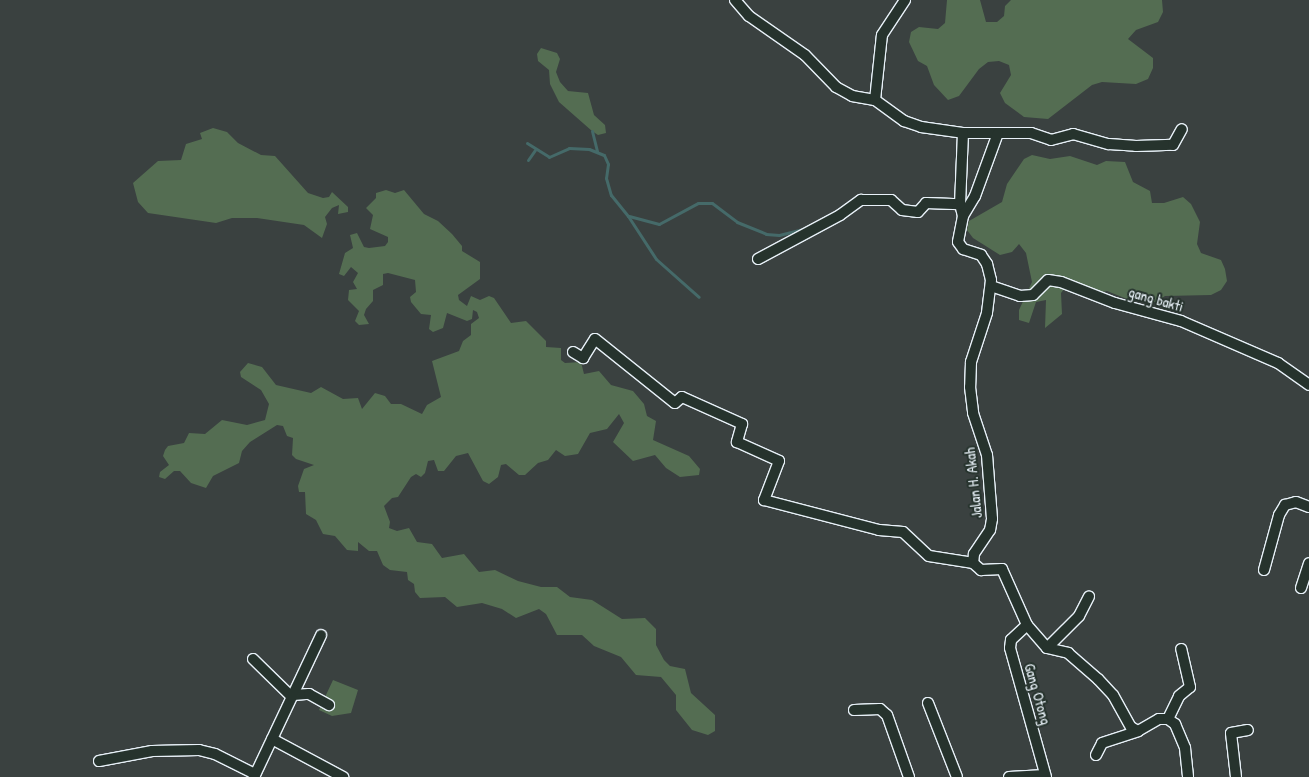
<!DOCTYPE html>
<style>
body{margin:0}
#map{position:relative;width:1309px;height:777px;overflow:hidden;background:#3a4140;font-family:"Patrick Hand",sans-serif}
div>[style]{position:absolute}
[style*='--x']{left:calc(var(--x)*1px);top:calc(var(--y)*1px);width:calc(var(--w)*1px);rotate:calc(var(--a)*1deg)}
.green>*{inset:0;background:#546d52}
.stream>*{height:3px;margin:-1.5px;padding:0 1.5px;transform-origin:1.5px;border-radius:1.5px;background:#456a69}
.roads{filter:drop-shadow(1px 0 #e8f1f8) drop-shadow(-1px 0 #e8f1f8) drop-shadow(0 1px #e8f1f8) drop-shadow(0 -1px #e8f1f8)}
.street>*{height:10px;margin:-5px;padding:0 5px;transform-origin:5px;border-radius:5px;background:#26332d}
span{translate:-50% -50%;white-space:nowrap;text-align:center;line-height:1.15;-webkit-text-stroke:4px #26332d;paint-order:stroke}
.street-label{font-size:15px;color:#e8f1f8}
</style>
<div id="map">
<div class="green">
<div style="clip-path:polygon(947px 0,980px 0,986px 22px,997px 22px,1004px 16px,1005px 6px,1011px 0,1162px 0,1163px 12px,1158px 22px,1136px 30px,1128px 39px,1153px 58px,1153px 68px,1148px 79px,1136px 84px,1102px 82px,1092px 85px,1048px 119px,1024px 117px,1005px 103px,1000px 93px,1011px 75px,1009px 65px,999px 61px,988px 62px,979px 69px,959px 96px,948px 100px,934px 85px,927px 66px,918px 61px,909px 42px,911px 32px,919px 27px,938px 29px,945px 23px)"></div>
<div style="clip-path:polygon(541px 48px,557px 53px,560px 59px,556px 72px,560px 82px,568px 91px,588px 93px,594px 115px,605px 125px,606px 133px,598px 135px,592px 131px,559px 102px,550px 84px,549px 70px,538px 61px,537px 54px)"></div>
<div style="clip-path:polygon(213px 128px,227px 132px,238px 143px,261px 155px,275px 156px,308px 193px,323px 198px,329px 197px,332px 192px,348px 207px,348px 212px,338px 214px,339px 205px,332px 208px,325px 217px,327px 224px,322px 238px,304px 225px,257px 218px,232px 218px,216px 223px,148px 213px,138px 202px,133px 183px,158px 161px,181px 160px,186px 144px,202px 139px,200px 133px)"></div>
<div style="clip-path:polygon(1032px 155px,1050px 159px,1070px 156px,1097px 165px,1106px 161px,1125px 162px,1133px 182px,1150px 191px,1152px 203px,1164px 203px,1183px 197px,1191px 204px,1200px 222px,1197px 244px,1201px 253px,1221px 260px,1225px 269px,1227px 281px,1221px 290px,1211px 295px,1165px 296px,1156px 302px,1146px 302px,1138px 296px,1127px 299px,1107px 291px,1085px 296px,1068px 284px,1061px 293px,1062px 314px,1045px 328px,1046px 300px,1036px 302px,1029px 323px,1019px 320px,1019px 310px,1032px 282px,1026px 253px,1019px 244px,1012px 252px,1000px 255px,973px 238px,967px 230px,969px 221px,1002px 202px,1007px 184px,1024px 159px)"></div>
<div style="clip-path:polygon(386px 190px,395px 193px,404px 190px,424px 214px,438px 221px,452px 234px,462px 246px,462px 251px,480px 262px,480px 279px,458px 295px,459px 300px,467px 306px,471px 296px,480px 300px,489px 296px,494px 298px,511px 323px,526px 321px,546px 341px,546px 347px,561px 348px,561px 360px,565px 363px,581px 362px,584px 374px,599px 371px,611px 385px,633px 391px,644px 404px,647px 416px,656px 421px,653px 440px,689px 456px,700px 469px,699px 475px,680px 477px,666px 468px,655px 455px,633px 461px,613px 442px,624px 423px,619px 414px,607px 429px,590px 433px,578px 454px,565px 456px,556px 450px,548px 460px,538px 463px,525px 475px,519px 475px,506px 464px,501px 465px,498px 477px,489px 484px,483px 481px,468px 453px,456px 456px,444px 471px,438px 471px,434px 460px,428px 461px,425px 473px,421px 477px,416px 474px,411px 477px,398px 497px,392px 498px,384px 506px,390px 522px,389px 528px,397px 531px,409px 528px,417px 542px,432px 544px,442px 558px,464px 554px,479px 572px,495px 570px,518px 581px,541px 587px,557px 587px,570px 597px,592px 600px,622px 619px,645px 618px,656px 629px,656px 645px,664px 660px,670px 666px,685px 669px,691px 693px,715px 715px,715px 731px,708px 735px,692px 730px,676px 710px,676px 695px,661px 677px,636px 675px,621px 657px,594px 646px,582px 635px,557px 635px,546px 614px,539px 609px,516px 618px,502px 609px,482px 603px,457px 607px,445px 597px,420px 598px,415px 592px,414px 584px,408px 580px,407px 572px,390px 570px,383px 565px,377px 551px,369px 551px,358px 542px,358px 551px,347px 550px,335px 536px,323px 534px,316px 520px,306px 514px,305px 492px,299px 492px,298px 486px,304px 469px,314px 465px,296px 459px,292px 455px,293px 438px,287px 436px,283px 426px,277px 425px,250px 442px,242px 451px,239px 463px,213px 476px,206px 488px,191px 483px,180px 471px,174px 471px,165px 479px,159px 477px,160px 472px,169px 465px,163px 456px,165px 450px,168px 446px,184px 443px,189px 433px,205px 434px,222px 420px,247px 425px,265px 420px,269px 404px,261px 390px,241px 377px,240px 372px,248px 363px,262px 367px,276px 385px,311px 393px,321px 387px,343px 399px,358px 398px,362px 409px,375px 393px,385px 396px,391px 404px,401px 404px,422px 414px,427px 405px,441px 397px,432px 361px,459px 351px,463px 341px,471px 335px,471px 324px,479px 318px,477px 312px,473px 310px,472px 319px,467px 321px,447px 313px,443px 328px,433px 332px,429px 329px,431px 315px,421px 314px,411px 302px,410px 297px,416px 292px,415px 280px,388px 273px,383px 274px,383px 285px,373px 290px,373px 301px,366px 309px,364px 315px,369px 324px,359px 325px,355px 321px,359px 311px,348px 300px,349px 290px,357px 289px,353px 282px,358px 273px,351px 267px,344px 276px,339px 274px,345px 253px,353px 248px,350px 235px,357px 233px,364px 247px,369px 248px,385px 246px,388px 242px,388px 237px,370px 229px,373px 215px,366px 208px,376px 198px,376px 193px)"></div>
<div style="clip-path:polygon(333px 680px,358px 690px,351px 713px,332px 716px,319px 710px)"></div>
</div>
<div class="stream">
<div style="--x:592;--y:131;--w:21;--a:76"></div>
<div style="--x:527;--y:143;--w:26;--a:32"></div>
<div style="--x:549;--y:157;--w:22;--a:-24"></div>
<div style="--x:569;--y:148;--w:20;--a:3"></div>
<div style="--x:589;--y:149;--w:16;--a:22"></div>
<div style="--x:604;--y:155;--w:10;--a:66"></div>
<div style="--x:608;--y:164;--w:14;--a:98"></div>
<div style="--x:606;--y:178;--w:18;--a:74"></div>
<div style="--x:611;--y:195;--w:27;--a:51"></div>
<div style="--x:628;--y:216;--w:51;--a:56.9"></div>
<div style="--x:656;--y:259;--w:57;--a:41.5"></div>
<div style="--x:528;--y:160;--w:12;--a:-55"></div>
<div style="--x:629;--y:216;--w:31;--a:15"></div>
<div style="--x:659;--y:224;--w:44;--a:-28.3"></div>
<div style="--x:698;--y:203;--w:14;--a:0"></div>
<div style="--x:712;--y:203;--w:31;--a:37"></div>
<div style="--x:737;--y:222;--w:31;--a:22"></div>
<div style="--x:766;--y:234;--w:13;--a:4"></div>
<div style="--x:779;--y:235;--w:29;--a:-14"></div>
</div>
<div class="roads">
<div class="street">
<div style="--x:735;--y:0;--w:21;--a:49"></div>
<div style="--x:749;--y:16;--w:68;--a:34.9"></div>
<div style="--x:805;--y:55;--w:45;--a:45.9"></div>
<div style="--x:836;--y:87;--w:18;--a:29"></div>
<div style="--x:852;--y:96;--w:23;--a:10"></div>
<div style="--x:875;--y:100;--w:36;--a:36"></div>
<div style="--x:904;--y:121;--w:18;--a:19"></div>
<div style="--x:921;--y:127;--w:42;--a:8.1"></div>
<div style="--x:963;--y:133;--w:68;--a:0"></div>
<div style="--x:1031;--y:133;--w:21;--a:19"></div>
<div style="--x:1051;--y:140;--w:23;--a:-15"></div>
<div style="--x:1073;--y:134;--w:37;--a:16"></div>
<div style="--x:1109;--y:144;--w:27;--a:4"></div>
<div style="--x:1136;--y:146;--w:37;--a:-2"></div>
<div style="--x:1173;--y:145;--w:18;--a:-61"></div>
<div style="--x:875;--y:100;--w:65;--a:-83.9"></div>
<div style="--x:882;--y:35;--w:42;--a:-56.7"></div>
<div style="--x:963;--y:133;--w:71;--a:92.4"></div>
<div style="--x:960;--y:204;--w:12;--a:76"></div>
<div style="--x:963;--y:216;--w:26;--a:101"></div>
<div style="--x:958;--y:242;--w:9;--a:54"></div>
<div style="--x:963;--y:249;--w:19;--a:18"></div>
<div style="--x:981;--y:255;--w:11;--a:56"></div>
<div style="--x:987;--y:264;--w:16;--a:76"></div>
<div style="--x:991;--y:280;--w:33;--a:97"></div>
<div style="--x:987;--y:313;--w:52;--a:108.1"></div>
<div style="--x:971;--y:362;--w:25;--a:92"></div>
<div style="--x:970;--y:387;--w:26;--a:83"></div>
<div style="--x:973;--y:413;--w:44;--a:71.6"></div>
<div style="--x:987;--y:455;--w:64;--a:85.5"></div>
<div style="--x:992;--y:519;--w:11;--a:100"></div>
<div style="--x:990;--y:530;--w:29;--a:124"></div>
<div style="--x:974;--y:554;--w:9;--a:96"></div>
<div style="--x:973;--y:563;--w:11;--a:41"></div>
<div style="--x:981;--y:570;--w:21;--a:-3"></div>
<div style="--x:1002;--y:569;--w:61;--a:65.9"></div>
<div style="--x:1027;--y:625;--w:30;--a:49"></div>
<div style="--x:1047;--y:648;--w:22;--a:13"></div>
<div style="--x:1068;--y:653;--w:40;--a:41"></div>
<div style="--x:1098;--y:679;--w:22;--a:47"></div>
<div style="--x:1113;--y:695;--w:37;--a:61"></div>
<div style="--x:1131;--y:727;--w:8;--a:30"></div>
<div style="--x:1138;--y:731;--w:24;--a:-30"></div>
<div style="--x:1159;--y:719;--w:9;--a:0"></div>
<div style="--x:963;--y:216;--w:23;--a:-59"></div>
<div style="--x:975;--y:196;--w:67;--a:-69.9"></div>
<div style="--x:758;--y:259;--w:93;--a:-28.2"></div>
<div style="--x:840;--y:215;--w:26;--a:-36"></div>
<div style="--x:861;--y:200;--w:30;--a:0"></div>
<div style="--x:891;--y:200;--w:15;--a:42"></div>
<div style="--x:902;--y:210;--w:16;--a:7"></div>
<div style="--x:918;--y:212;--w:12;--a:-48"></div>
<div style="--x:926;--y:203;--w:34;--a:2"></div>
<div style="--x:991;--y:286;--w:31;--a:19"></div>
<div style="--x:1020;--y:296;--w:13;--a:-4"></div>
<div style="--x:1033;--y:295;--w:21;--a:-45"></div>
<div style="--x:1048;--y:280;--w:13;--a:9"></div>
<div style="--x:1061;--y:282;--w:58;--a:21.3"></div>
<div style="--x:1115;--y:303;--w:68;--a:15.3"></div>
<div style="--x:1181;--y:321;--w:106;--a:23.4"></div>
<div style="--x:1278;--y:363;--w:38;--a:35"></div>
<div style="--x:573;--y:352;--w:12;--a:31"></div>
<div style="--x:583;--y:358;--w:22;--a:-58"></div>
<div style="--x:595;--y:339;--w:102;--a:38.7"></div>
<div style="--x:675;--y:403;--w:9;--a:-41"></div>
<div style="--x:682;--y:397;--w:66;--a:24.2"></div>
<div style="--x:742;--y:424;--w:19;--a:106"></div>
<div style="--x:737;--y:442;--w:46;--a:24.3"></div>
<div style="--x:779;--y:461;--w:42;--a:111"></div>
<div style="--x:764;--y:500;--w:119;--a:14.6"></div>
<div style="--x:879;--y:530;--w:24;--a:5"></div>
<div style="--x:903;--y:532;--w:35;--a:43"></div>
<div style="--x:929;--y:556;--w:45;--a:9"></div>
<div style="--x:1264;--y:570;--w:57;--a:-74.7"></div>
<div style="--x:1279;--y:515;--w:12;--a:-59"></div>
<div style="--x:1285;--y:505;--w:11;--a:-15"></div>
<div style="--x:1296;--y:502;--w:14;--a:21"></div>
<div style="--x:1301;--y:588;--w:26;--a:-72"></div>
<div style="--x:1027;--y:625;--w:22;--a:137"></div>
<div style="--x:1011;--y:640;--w:8;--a:97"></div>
<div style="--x:1010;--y:648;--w:134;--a:74.4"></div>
<div style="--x:1047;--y:648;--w:45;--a:-45"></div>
<div style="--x:1079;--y:616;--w:22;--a:-63"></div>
<div style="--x:253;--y:659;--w:54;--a:44.3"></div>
<div style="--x:293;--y:695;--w:16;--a:-4"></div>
<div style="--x:309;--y:694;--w:23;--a:29"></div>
<div style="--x:928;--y:703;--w:79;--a:68.6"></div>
<div style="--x:854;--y:710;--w:26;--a:-2"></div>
<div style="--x:880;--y:709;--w:9;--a:41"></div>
<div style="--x:887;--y:715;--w:66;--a:70.5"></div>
<div style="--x:1168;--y:719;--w:25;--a:-64"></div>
<div style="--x:1179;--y:696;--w:14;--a:-39"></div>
<div style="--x:1190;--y:687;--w:39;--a:-103"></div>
<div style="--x:1168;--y:719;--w:9;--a:36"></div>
<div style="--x:1175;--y:724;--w:26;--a:67"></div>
<div style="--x:1185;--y:748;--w:29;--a:84"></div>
<div style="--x:272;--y:739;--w:81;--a:28.2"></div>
<div style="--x:1096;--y:755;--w:13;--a:-63"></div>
<div style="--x:1102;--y:743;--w:38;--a:-18"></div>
<div style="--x:99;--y:761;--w:54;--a:-10.7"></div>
<div style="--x:152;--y:751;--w:47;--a:-1.2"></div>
<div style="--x:199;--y:750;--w:16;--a:14"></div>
<div style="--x:215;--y:754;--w:45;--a:26.6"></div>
<div style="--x:254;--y:777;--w:157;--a:-64.7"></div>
<div style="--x:1009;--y:777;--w:36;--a:-3"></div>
<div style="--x:1236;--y:777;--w:44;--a:-96.5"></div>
<div style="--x:1231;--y:733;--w:17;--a:-10"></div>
</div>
</div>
<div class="street-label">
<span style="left:1156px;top:299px;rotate:16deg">gang bakti</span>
<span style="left:973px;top:483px;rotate:-96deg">Jalan H. Akah</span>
<span style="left:1038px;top:694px;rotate:74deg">Gang Otong</span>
</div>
</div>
